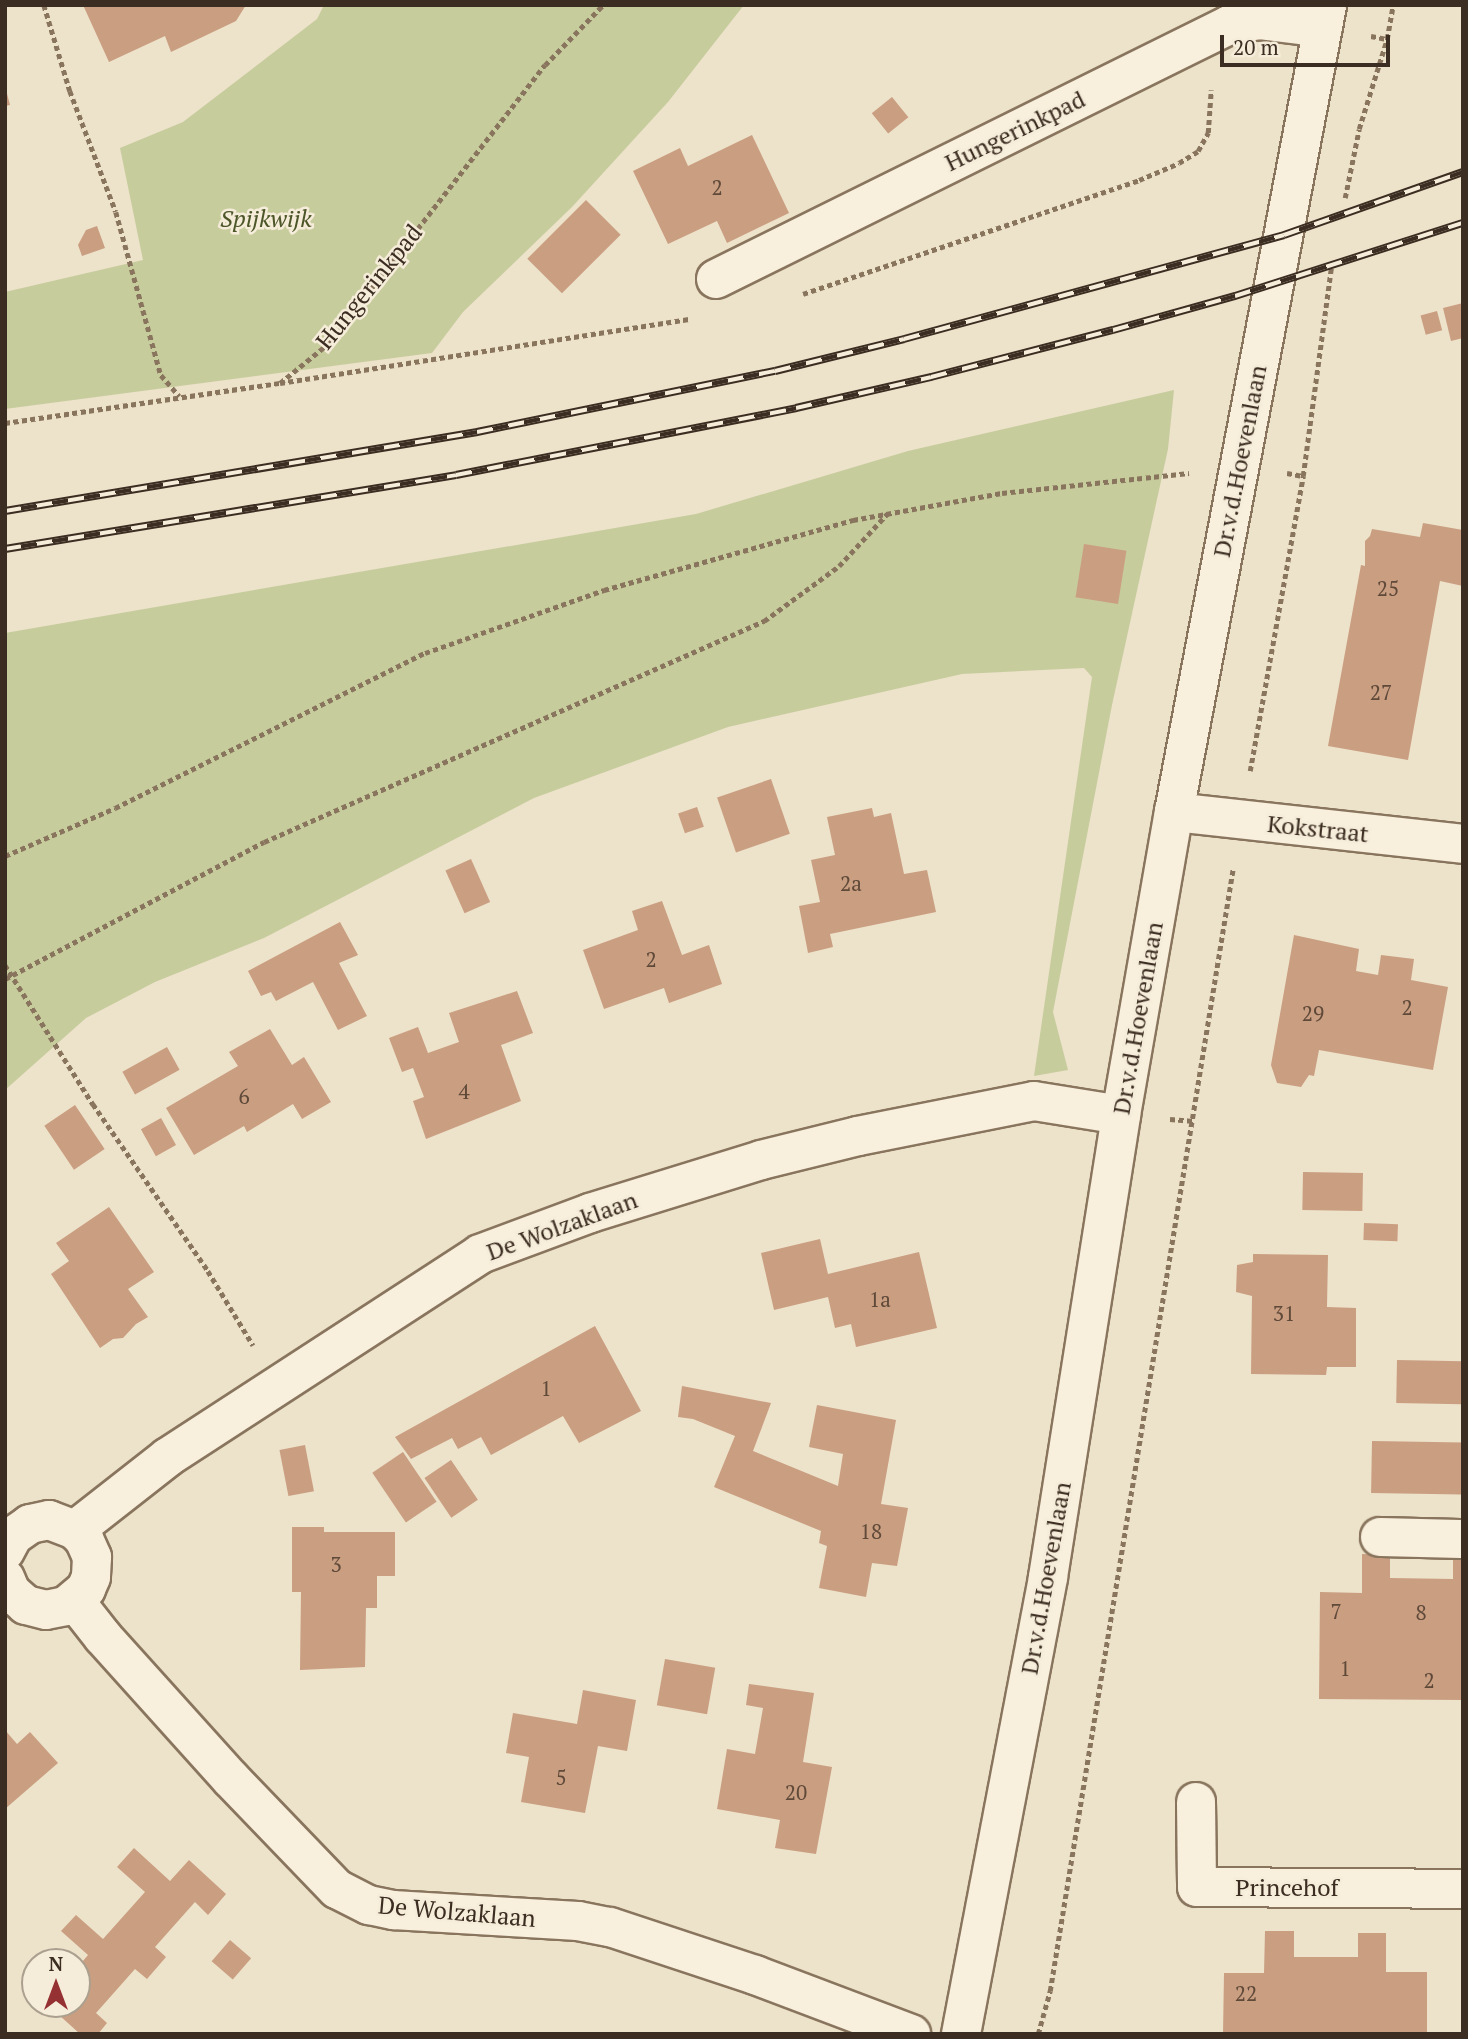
<!DOCTYPE html>
<style>
body{margin:0}
#map{position:relative;width:1468px;height:2039px;overflow:hidden;background:#ede2ca;font-family:"PT Serif",serif}
div>[style]{position:absolute}
[style*='--x']{left:calc(var(--x)*1px);top:calc(var(--y)*1px);width:calc(var(--w)*1px);rotate:calc(var(--a)*1deg)}
.green>*{inset:0;background:#c7cc9d}
.building>*{inset:0;background:#ca9e81;transform-origin:0 0}
.path>*{height:4.5px;margin-top:-2.25px;transform-origin:0;background:repeating-linear-gradient(90deg,#89755e 0 5px,transparent 0 8.5px)}
.roads{filter:drop-shadow(2px 0 #89755e) drop-shadow(-2px 0 #89755e) drop-shadow(0 2px #89755e) drop-shadow(0 -2px #89755e)}
.minor>*{height:38px;margin:-19px;padding:0 19px;transform-origin:19px;border-radius:19px;background:#f8efdd}
.rail>*{height:8px;margin-top:-4px;transform-origin:0;background:repeating-linear-gradient(90deg,#f5ecd9 0 16px,#3b2d21 0 32px);box-sizing:border-box;border-block:2px solid #3b2d21}
span{translate:-50% -50%;white-space:nowrap;text-align:center;line-height:1.15;-webkit-text-stroke:5px #f5ecd9;paint-order:stroke}
.number-label{font-size:21px;color:#5f4939}
.number-label span{-webkit-text-stroke-width:0}
.street-label{font-size:24px;color:#3b2d21}
.park-label{font-size:24px;color:#4c5629;font-style:italic}
.frame{position:absolute;inset:0;border:7px solid #3b2d21;pointer-events:none}
.north{position:absolute;left:21px;top:1948px;width:70px;height:70px;box-sizing:border-box;background:#f5ecd9;border:2px solid #aba08f;border-radius:50%;rotate:0deg;font-size:19px;font-weight:700;line-height:28px;text-align:center;color:#3b2d21}
.north::after{content:'';display:block;margin:auto;width:24px;height:32px;background:#963133;clip-path:polygon(50% 0,100% 100%,50% 72%,0 100%)}
.scale{position:absolute;left:1220px;top:35px;width:170px;height:32px;box-sizing:border-box;border:4px solid #3b2d21;border-top:0;padding-left:9px;font-size:21px;line-height:24px;white-space:nowrap;color:#3b2d21;-webkit-text-stroke:5px #f5ecd9;paint-order:stroke}
</style>
<div id="map">
<div class="green">
<div style="clip-path:polygon(324px 5px,744px 5px,668px 102px,572px 207px,463px 312px,432px 353px,5px 409px,5px 292px,143px 260px,120px 148px,183px 122px,317px 19px)"></div>
<div style="clip-path:polygon(1174px 390px,1168px 449px,1112px 705px,1053px 1012px,1068px 1070px,1034px 1076px,1092px 677px,1084px 668px,962px 674px,728px 727px,534px 798px,264px 938px,155px 982px,86px 1018px,5px 1090px,5px 633px,696px 514px,908px 451px)"></div>
</div>
<div class="building">
<div style="clip-path:polygon(83px 5px,246px 5px,236px 21px,171px 52px,165px 36px,109px 62px)"></div>
<div style="clip-path:polygon(5px 86px,10px 105px,5px 106px)"></div>
<div style="left:892px;top:97px;width:26px;height:26px;rotate:51deg"></div>
<div style="clip-path:polygon(752px 135px,789px 213px,727px 243px,717px 221px,668px 244px,633px 171px,680px 148px,688px 166px)"></div>
<div style="left:586px;top:200px;width:49px;height:83px;rotate:45deg"></div>
<div style="clip-path:polygon(97px 226px,105px 248px,82px 256px,78px 245px,86px 230px)"></div>
<div style="clip-path:polygon(1463px 303px,1463px 338px,1451px 341px,1443px 308px)"></div>
<div style="left:1437px;top:311px;width:20px;height:17px;rotate:75deg"></div>
<div style="clip-path:polygon(1423px 523px,1463px 530px,1463px 586px,1440px 581px,1408px 760px,1328px 746px,1361px 565px,1365px 566px,1365px 541px,1370px 536px,1372px 529px,1420px 537px)"></div>
<div style="left:1084px;top:544px;width:43px;height:54px;rotate:9deg"></div>
<div style="left:771px;top:779px;width:58px;height:57px;rotate:71deg"></div>
<div style="left:697px;top:807px;width:21px;height:20px;rotate:71deg"></div>
<div style="clip-path:polygon(872px 808px,874px 817px,891px 813px,904px 874px,927px 870px,936px 912px,830px 934px,833px 947px,808px 953px,799px 906px,820px 902px,811px 860px,835px 855px,827px 817px)"></div>
<div style="left:471px;top:859px;width:47px;height:28px;rotate:66deg"></div>
<div style="clip-path:polygon(662px 901px,682px 955px,709px 945px,722px 984px,669px 1003px,664px 988px,604px 1009px,583px 950px,638px 930px,632px 911px)"></div>
<div style="clip-path:polygon(340px 922px,358px 955px,339px 963px,367px 1016px,338px 1030px,313px 982px,276px 1001px,271px 992px,261px 996px,248px 971px)"></div>
<div style="clip-path:polygon(1294px 935px,1359px 949px,1356px 971px,1378px 975px,1381px 955px,1414px 959px,1411px 980px,1448px 987px,1433px 1070px,1319px 1050px,1314px 1076px,1309px 1075px,1301px 1087px,1277px 1083px,1271px 1065px)"></div>
<div style="clip-path:polygon(517px 991px,533px 1033px,501px 1045px,521px 1101px,426px 1139px,413px 1101px,424px 1097px,413px 1068px,402px 1072px,389px 1038px,418px 1027px,428px 1053px,459px 1042px,449px 1013px)"></div>
<div style="clip-path:polygon(270px 1029px,292px 1065px,304px 1057px,331px 1102px,302px 1119px,293px 1104px,247px 1132px,244px 1126px,194px 1155px,166px 1108px,238px 1066px,229px 1052px)"></div>
<div style="left:167px;top:1047px;width:26px;height:51px;rotate:61deg"></div>
<div style="left:75px;top:1105px;width:53px;height:37px;rotate:56deg"></div>
<div style="left:161px;top:1118px;width:31px;height:23px;rotate:61deg"></div>
<div style="left:1303px;top:1172px;width:60px;height:38px;rotate:1deg"></div>
<div style="clip-path:polygon(109px 1207px,154px 1272px,128px 1289px,148px 1317px,136px 1324px,123px 1338px,113px 1339px,100px 1348px,51px 1274px,69px 1261px,56px 1243px)"></div>
<div style="left:1364px;top:1223px;width:34px;height:17px;rotate:2deg"></div>
<div style="clip-path:polygon(820px 1239px,828px 1274px,919px 1252px,937px 1328px,856px 1347px,851px 1324px,835px 1328px,828px 1297px,774px 1310px,761px 1253px)"></div>
<div style="clip-path:polygon(1253px 1254px,1328px 1255px,1327px 1307px,1356px 1308px,1356px 1367px,1327px 1367px,1326px 1375px,1251px 1374px,1252px 1296px,1236px 1292px,1237px 1265px,1253px 1262px)"></div>
<div style="clip-path:polygon(595px 1326px,641px 1411px,579px 1443px,563px 1416px,491px 1455px,481px 1437px,458px 1449px,452px 1438px,411px 1459px,395px 1437px)"></div>
<div style="left:1397px;top:1360px;width:66px;height:43px;rotate:1deg"></div>
<div style="clip-path:polygon(682px 1386px,771px 1403px,753px 1451px,838px 1486px,843px 1454px,809px 1447px,817px 1405px,896px 1420px,881px 1504px,908px 1508px,897px 1566px,872px 1563px,866px 1597px,819px 1588px,827px 1546px,819px 1543px,821px 1531px,714px 1487px,735px 1436px,693px 1419px,678px 1417px)"></div>
<div style="left:1372px;top:1441px;width:91px;height:52px;rotate:1deg"></div>
<div style="left:305px;top:1445px;width:47px;height:26px;rotate:79deg"></div>
<div style="left:403px;top:1452px;width:60px;height:37px;rotate:56deg"></div>
<div style="left:451px;top:1460px;width:48px;height:32px;rotate:56deg"></div>
<div style="clip-path:polygon(292px 1527px,324px 1527px,324px 1532px,395px 1532px,395px 1576px,377px 1576px,377px 1608px,366px 1608px,365px 1667px,300px 1670px,301px 1592px,292px 1592px)"></div>
<div style="clip-path:polygon(1362px 1554px,1390px 1555px,1390px 1578px,1453px 1579px,1453px 1554px,1463px 1554px,1463px 1700px,1319px 1699px,1320px 1592px,1362px 1593px)"></div>
<div style="left:665px;top:1659px;width:51px;height:47px;rotate:10deg"></div>
<div style="clip-path:polygon(749px 1684px,814px 1693px,803px 1762px,832px 1767px,816px 1854px,775px 1848px,780px 1820px,717px 1809px,727px 1749px,755px 1754px,763px 1708px,746px 1705px)"></div>
<div style="clip-path:polygon(583px 1690px,636px 1700px,627px 1751px,598px 1746px,585px 1813px,521px 1802px,529px 1757px,506px 1753px,513px 1713px,577px 1724px)"></div>
<div style="clip-path:polygon(5px 1730px,17px 1744px,30px 1732px,58px 1763px,5px 1809px)"></div>
<div style="clip-path:polygon(134px 1848px,170px 1881px,189px 1860px,226px 1894px,208px 1915px,195px 1902px,155px 1947px,166px 1957px,147px 1979px,135px 1969px,96px 2013px,107px 2023px,98px 2034px,80px 2034px,47px 2004px,77px 2004px,77px 1968px,88px 1955px,61px 1931px,76px 1915px,103px 1939px,145px 1892px,117px 1867px)"></div>
<div style="clip-path:polygon(1265px 1931px,1294px 1931px,1294px 1957px,1358px 1957px,1358px 1933px,1386px 1933px,1386px 1972px,1427px 1972px,1427px 2034px,1223px 2034px,1224px 1973px,1264px 1973px)"></div>
<div style="left:230px;top:1940px;width:28px;height:28px;rotate:41deg"></div>
</div>
<div class="path">
<div style="--x:44;--y:5;--w:90;--a:73.2"></div>
<div style="--x:70;--y:91;--w:129;--a:69.2"></div>
<div style="--x:116;--y:212;--w:169;--a:74.6"></div>
<div style="--x:161;--y:375;--w:28;--a:49"></div>
<div style="--x:1371;--y:36;--w:16;--a:11"></div>
<div style="--x:1345;--y:198;--w:70;--a:-78.5"></div>
<div style="--x:1359;--y:129;--w:94;--a:-72.7"></div>
<div style="--x:1387;--y:39;--w:35;--a:-80"></div>
<div style="--x:803;--y:294;--w:355;--a:-18.7"></div>
<div style="--x:1139;--y:180;--w:43;--a:-23"></div>
<div style="--x:1179;--y:163;--w:22;--a:-32"></div>
<div style="--x:1198;--y:151;--w:21;--a:-61"></div>
<div style="--x:1208;--y:133;--w:43;--a:-86"></div>
<div style="--x:280;--y:383;--w:414;--a:-8.9"></div>
<div style="--x:5;--y:423;--w:278;--a:-8.3"></div>
<div style="--x:280;--y:383;--w:63;--a:-39.2"></div>
<div style="--x:329;--y:343;--w:352;--a:-52.2"></div>
<div style="--x:545;--y:65;--w:83;--a:-46"></div>
<div style="--x:1287;--y:473;--w:16;--a:11"></div>
<div style="--x:1250;--y:771;--w:300;--a:-79.8"></div>
<div style="--x:1303;--y:476;--w:210;--a:-82.3"></div>
<div style="--x:5;--y:856;--w:120;--a:-23.6"></div>
<div style="--x:115;--y:808;--w:347;--a:-26.6"></div>
<div style="--x:425;--y:653;--w:190;--a:-19.4"></div>
<div style="--x:604;--y:590;--w:259;--a:-15.7"></div>
<div style="--x:853;--y:520;--w:151;--a:-10.3"></div>
<div style="--x:1002;--y:493;--w:188;--a:-6.1"></div>
<div style="--x:5;--y:965;--w:165;--a:57.7"></div>
<div style="--x:93;--y:1104;--w:203;--a:55.4"></div>
<div style="--x:208;--y:1271;--w:87;--a:58.7"></div>
<div style="--x:5;--y:979;--w:293;--a:-27.9"></div>
<div style="--x:264;--y:842;--w:547;--a:-23.85"></div>
<div style="--x:764;--y:621;--w:93;--a:-36.3"></div>
<div style="--x:839;--y:566;--w:71;--a:-47.3"></div>
<div style="--x:1170;--y:1119;--w:24;--a:5"></div>
<div style="--x:1038;--y:2034;--w:45;--a:-74.4"></div>
<div style="--x:1050;--y:1991;--w:1137;--a:-80.74"></div>
</div>
<div class="roads">
<div class="minor">
<div style="--x:716;--y:279;--w:572;--a:-26.34"></div>
<div style="--x:1229;--y:25;--w:30;--a:-9"></div>
<div style="--x:1259;--y:20;--w:64;--a:7.1"></div>
<div style="--x:1174;--y:812;--w:291;--a:6.3"></div>
<div style="--x:75;--y:1530;--w:118;--a:-38.1"></div>
<div style="--x:168;--y:1457;--w:372;--a:-33"></div>
<div style="--x:480;--y:1254;--w:117;--a:-20.4"></div>
<div style="--x:590;--y:1213;--w:179;--a:-17.2"></div>
<div style="--x:761;--y:1160;--w:100;--a:-13.9"></div>
<div style="--x:858;--y:1136;--w:179;--a:-11.2"></div>
<div style="--x:1034;--y:1101;--w:88;--a:9.1"></div>
<div style="--x:1380;--y:1537;--w:83;--a:1.4"></div>
<div style="--x:5;--y:1551;--w:17;--a:-62"></div>
<div style="--x:13;--y:1536;--w:21;--a:-35"></div>
<div style="--x:30;--y:1524;--w:19;--a:-12"></div>
<div style="--x:49;--y:1520;--w:28;--a:21"></div>
<div style="--x:75;--y:1530;--w:13;--a:45"></div>
<div style="--x:84;--y:1539;--w:20;--a:66"></div>
<div style="--x:92;--y:1557;--w:20;--a:93"></div>
<div style="--x:91;--y:1577;--w:13;--a:113"></div>
<div style="--x:86;--y:1589;--w:26;--a:140"></div>
<div style="--x:66;--y:1606;--w:20;--a:169"></div>
<div style="--x:46;--y:1610;--w:21;--a:-166"></div>
<div style="--x:26;--y:1605;--w:20;--a:-139"></div>
<div style="--x:11;--y:1592;--w:15;--a:-113"></div>
<div style="--x:74;--y:1600;--w:47;--a:51.9"></div>
<div style="--x:103;--y:1637;--w:190;--a:48"></div>
<div style="--x:230;--y:1778;--w:154;--a:46.1"></div>
<div style="--x:337;--y:1889;--w:36;--a:27"></div>
<div style="--x:369;--y:1905;--w:25;--a:12"></div>
<div style="--x:393;--y:1910;--w:185;--a:3.4"></div>
<div style="--x:578;--y:1921;--w:33;--a:11"></div>
<div style="--x:610;--y:1927;--w:153;--a:18.3"></div>
<div style="--x:755;--y:1975;--w:167;--a:20.7"></div>
<div style="--x:1196;--y:1802;--w:85;--a:89.3"></div>
<div style="--x:1197;--y:1887;--w:266;--a:0.4"></div>
<div style="--x:961;--y:2034;--w:465;--a:-79.2"></div>
<div style="--x:1048;--y:1577;--w:468;--a:-81"></div>
<div style="--x:1121;--y:1115;--w:308;--a:-80.1"></div>
<div style="--x:1174;--y:812;--w:821;--a:-79.26"></div>
</div>
</div>
<div class="rail">
<div style="--x:5;--y:511;--w:479;--a:-9.5"></div>
<div style="--x:477;--y:432;--w:304;--a:-11.6"></div>
<div style="--x:775;--y:371;--w:133;--a:-13.9"></div>
<div style="--x:904;--y:339;--w:394;--a:-15.3"></div>
<div style="--x:1284;--y:235;--w:190;--a:-19.4"></div>
<div style="--x:5;--y:549;--w:457;--a:-9.3"></div>
<div style="--x:456;--y:475;--w:347;--a:-11.1"></div>
<div style="--x:796;--y:408;--w:139;--a:-12.9"></div>
<div style="--x:931;--y:377;--w:188;--a:-14.5"></div>
<div style="--x:1113;--y:330;--w:127;--a:-15.6"></div>
<div style="--x:1235;--y:296;--w:239;--a:-17.8"></div>
</div>
<div class="number-label">
<span style="left:717px;top:187px">2</span>
<span style="left:1388px;top:588px">25</span>
<span style="left:1381px;top:692px">27</span>
<span style="left:851px;top:883px">2a</span>
<span style="left:651px;top:959px">2</span>
<span style="left:1407px;top:1007px">2</span>
<span style="left:1313px;top:1013px">29</span>
<span style="left:464px;top:1091px">4</span>
<span style="left:244px;top:1096px">6</span>
<span style="left:880px;top:1299px">1a</span>
<span style="left:1284px;top:1313px">31</span>
<span style="left:546px;top:1388px">1</span>
<span style="left:871px;top:1531px">18</span>
<span style="left:336px;top:1564px">3</span>
<span style="left:1336px;top:1611px">7</span>
<span style="left:1421px;top:1612px">8</span>
<span style="left:1345px;top:1668px">1</span>
<span style="left:1429px;top:1680px">2</span>
<span style="left:561px;top:1777px">5</span>
<span style="left:796px;top:1792px">20</span>
<span style="left:1246px;top:1993px">22</span>
</div>
<div class="street-label">
<span style="left:1015px;top:131px;rotate:-26deg">Hungerinkpad</span>
<span style="left:369px;top:287px;rotate:-51deg">Hungerinkpad</span>
<span style="left:1240px;top:461px;rotate:-79deg">Dr.v.d.Hoevenlaan</span>
<span style="left:1318px;top:829px;rotate:6deg">Kokstraat</span>
<span style="left:1138px;top:1018px;rotate:-80deg">Dr.v.d.Hoevenlaan</span>
<span style="left:562px;top:1226px;rotate:-20deg">De Wolzaklaan</span>
<span style="left:1046px;top:1578px;rotate:-80deg">Dr.v.d.Hoevenlaan</span>
<span style="left:1287px;top:1888px">Princehof</span>
<span style="left:457px;top:1912px;rotate:5deg">De Wolzaklaan</span>
</div>
<div class="park-label">
<span style="left:266px;top:219px">Spijkwijk</span>
</div>
<div class="frame"></div>
<div class="north">N</div>
<div class="scale">20 m</div>
</div>
